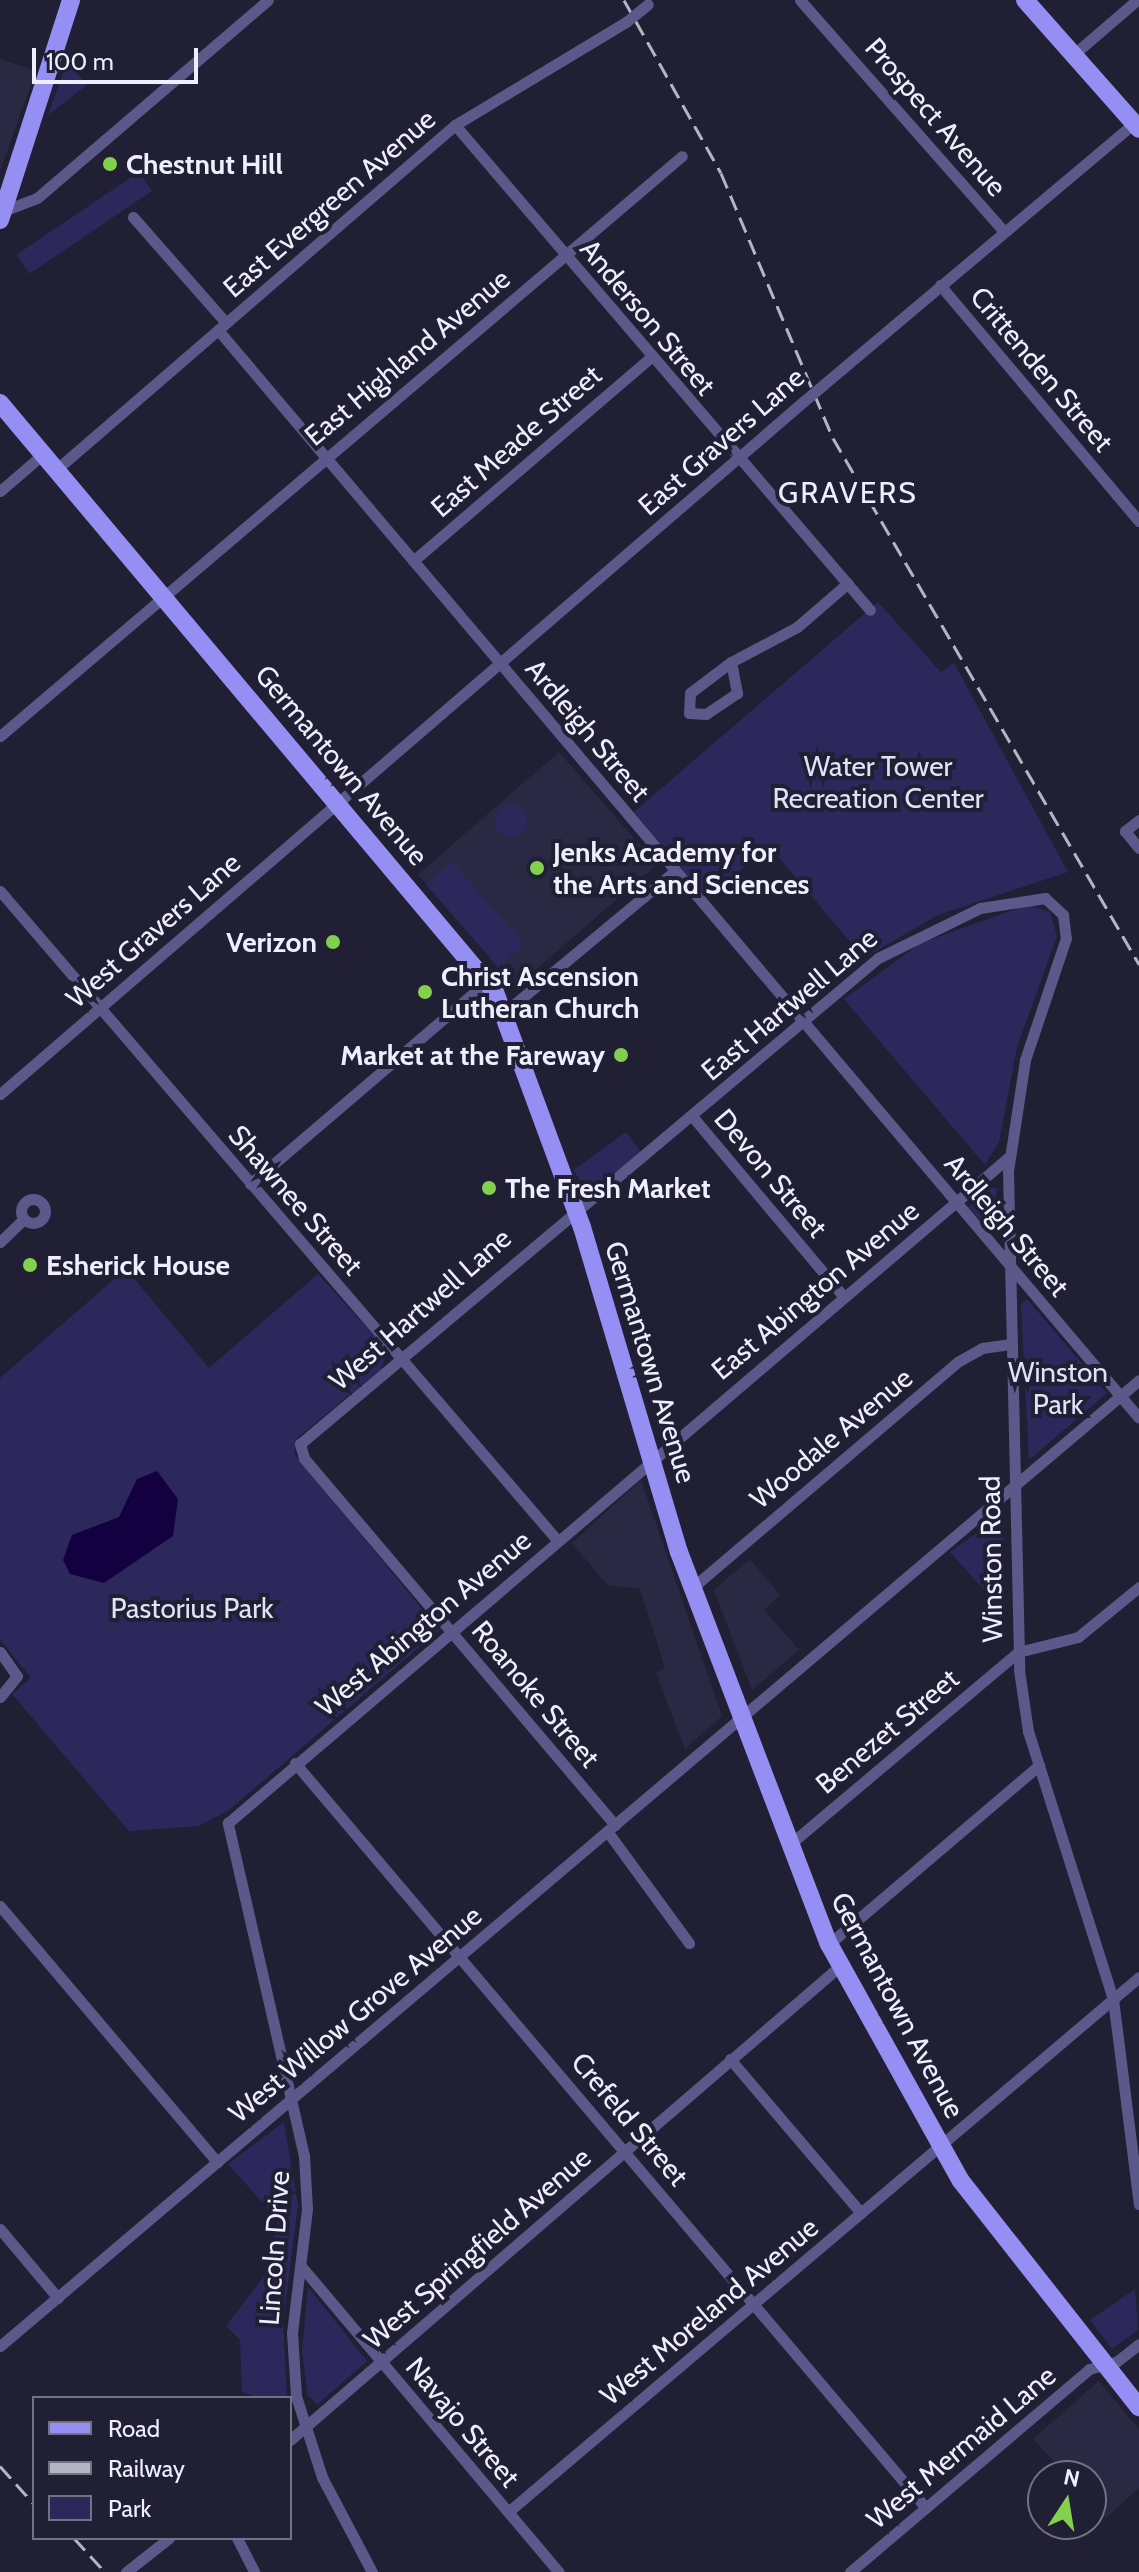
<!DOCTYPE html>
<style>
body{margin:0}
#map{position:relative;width:1139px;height:2572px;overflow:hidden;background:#201f33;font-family:Cabin,sans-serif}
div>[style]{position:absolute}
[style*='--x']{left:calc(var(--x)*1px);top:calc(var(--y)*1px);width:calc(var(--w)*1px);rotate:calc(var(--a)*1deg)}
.built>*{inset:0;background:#2a2943;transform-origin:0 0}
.green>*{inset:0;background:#2d285c;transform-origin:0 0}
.round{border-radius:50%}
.water>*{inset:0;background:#130040}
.street>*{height:11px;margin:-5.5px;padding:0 5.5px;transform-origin:5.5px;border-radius:5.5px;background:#5b598a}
.street>.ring{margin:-5.5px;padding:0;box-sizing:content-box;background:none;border:11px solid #5b598a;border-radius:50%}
.primary>*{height:18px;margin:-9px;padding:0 9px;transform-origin:9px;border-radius:9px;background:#958ff4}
.rail>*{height:3px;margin-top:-1.5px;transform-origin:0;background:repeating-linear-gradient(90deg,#b5b4c4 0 16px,transparent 0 24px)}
.street-bridge>*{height:11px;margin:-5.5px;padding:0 5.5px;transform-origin:5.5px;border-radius:5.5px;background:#5b598a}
.dots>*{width:22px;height:22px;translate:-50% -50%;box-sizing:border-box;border:4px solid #201f33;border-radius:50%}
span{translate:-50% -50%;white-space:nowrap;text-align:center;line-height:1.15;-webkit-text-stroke:8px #201f33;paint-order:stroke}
.street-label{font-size:28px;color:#eeeefc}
.poi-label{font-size:28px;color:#eeeefc;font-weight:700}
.left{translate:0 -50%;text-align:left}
.right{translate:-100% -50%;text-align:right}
.park-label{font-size:28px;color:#e1e2f7}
.neighbourhood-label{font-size:30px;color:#eeeefc;letter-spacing:2px}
.legend{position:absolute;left:32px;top:2396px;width:260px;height:144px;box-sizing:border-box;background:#201f33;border:2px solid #727283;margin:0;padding:10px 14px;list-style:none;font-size:24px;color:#eeeefc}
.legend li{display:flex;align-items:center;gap:16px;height:40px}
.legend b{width:40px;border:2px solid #727283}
.north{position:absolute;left:1027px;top:2460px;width:80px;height:80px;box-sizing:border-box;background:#201f33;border:2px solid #727283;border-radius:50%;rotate:12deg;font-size:22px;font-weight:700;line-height:32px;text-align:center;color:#eeeefc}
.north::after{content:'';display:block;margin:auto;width:28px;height:36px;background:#83d04e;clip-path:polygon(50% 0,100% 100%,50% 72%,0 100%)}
.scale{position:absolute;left:32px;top:48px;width:166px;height:36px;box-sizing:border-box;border:4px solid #eeeefc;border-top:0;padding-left:10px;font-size:24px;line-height:28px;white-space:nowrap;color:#eeeefc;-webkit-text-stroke:6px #201f33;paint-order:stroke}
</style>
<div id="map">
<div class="built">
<div style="clip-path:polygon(0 59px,36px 71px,0 171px)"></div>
<div style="left:559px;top:752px;width:149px;height:187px;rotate:49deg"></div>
<div style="clip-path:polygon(641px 1480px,722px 1716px,685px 1749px,656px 1673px,665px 1668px,640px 1589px,607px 1585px,572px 1543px)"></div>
<div style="clip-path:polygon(750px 1559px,780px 1595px,764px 1610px,799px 1650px,752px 1690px,714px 1590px)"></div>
<div style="clip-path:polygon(1099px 2381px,1139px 2430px,1139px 2488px,1106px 2518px,1091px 2501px,1091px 2476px,1068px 2476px,1033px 2439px)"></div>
</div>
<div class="green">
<div style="clip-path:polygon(67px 62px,87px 85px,48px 115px)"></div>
<div style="left:139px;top:172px;width:23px;height:148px;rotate:56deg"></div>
<div style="clip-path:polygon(878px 602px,941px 672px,954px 663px,1068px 872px,938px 915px,864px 958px,769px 846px,707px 898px,634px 812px)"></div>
<div class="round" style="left:495px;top:805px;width:32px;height:32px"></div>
<div style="left:453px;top:862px;width:109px;height:35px;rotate:49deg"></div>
<div style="clip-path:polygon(1027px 905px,1050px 912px,1057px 936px,1017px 1047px,999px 1142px,985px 1165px,844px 999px,921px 943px)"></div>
<div style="left:626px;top:1132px;width:26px;height:65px;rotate:54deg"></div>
<div style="clip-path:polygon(989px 1186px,997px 1189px,991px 1232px,968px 1207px)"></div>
<div style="clip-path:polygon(126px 1269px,209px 1368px,318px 1274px,388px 1351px,381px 1369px,296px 1439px,294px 1453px,439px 1630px,229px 1810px,199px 1826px,129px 1831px,12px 1694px,31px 1678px,0 1639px,0 1378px)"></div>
<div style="clip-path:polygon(1027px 1299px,1107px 1393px,1029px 1460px,1021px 1304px)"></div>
<div style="clip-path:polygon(1002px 1515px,1004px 1519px,1004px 1612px,950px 1552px)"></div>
<div style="clip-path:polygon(284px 2122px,298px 2205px,283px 2322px,287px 2398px,260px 2398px,242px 2392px,240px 2340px,226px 2326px,268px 2271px,278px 2220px,228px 2164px)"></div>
<div style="clip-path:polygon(308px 2287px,367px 2361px,318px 2404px,308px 2396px,302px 2352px)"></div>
<div style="clip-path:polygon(1135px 2289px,1138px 2330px,1112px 2349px,1090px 2320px)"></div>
</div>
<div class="water">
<div style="clip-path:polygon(157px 1471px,178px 1499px,173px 1536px,104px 1583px,70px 1574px,63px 1560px,72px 1535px,119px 1517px,137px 1479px)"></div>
</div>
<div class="street">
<div style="--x:800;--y:0;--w:307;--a:48.6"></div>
<div style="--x:1073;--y:55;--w:84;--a:-40.7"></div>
<div style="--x:455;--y:125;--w:638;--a:49.45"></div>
<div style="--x:3;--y:211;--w:36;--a:-21"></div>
<div style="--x:37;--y:198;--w:304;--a:-40.6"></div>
<div style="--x:133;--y:217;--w:141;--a:48.7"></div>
<div style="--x:940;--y:285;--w:309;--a:49.9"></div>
<div style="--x:218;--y:330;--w:1425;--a:49.75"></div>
<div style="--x:823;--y:385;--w:412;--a:-40.1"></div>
<div style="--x:57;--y:469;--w:526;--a:-40.84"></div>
<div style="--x:455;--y:125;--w:200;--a:-31.1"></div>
<div style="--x:0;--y:491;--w:57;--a:-40.7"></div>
<div style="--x:413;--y:561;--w:313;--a:-40.6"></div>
<div style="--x:731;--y:662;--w:32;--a:79"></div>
<div style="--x:737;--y:693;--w:37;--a:146"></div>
<div style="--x:706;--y:714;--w:17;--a:-177"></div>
<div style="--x:689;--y:713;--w:20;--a:-87"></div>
<div style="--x:690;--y:693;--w:51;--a:-37.1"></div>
<div style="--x:731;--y:662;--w:75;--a:-27.9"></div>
<div style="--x:797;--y:627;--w:67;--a:-40.8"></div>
<div style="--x:0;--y:736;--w:895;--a:-40.38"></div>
<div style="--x:1139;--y:820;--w:18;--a:142"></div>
<div style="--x:1125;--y:831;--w:22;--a:51"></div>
<div style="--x:0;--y:891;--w:855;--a:49.36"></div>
<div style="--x:505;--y:1012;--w:221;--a:-39.7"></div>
<div style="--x:0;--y:1094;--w:1061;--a:-40.76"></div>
<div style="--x:692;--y:1116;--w:236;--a:50"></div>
<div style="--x:250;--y:1184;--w:313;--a:-40.5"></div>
<div class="ring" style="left:21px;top:1199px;width:13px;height:13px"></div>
<div style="--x:0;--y:1242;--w:33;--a:-44"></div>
<div style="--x:692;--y:1588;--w:350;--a:-40.4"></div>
<div style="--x:959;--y:1361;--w:26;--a:-29"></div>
<div style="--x:982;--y:1348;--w:28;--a:-8"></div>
<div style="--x:0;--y:1652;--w:29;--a:55"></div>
<div style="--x:17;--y:1676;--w:27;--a:129"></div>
<div style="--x:295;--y:1763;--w:976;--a:49.74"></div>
<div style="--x:615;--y:1825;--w:481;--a:-130.3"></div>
<div style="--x:304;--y:1458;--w:15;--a:-106"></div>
<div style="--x:300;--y:1444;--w:755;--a:-40.06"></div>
<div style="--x:878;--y:958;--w:114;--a:-26.1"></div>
<div style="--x:980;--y:908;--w:66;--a:-8.7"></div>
<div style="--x:1045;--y:898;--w:25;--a:43"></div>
<div style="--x:1063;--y:915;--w:23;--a:83"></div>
<div style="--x:1066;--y:938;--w:129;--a:108.6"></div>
<div style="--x:1025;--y:1060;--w:112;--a:98.7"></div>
<div style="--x:1008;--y:1171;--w:499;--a:88.7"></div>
<div style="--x:1019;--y:1670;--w:62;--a:81.6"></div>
<div style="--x:1028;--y:1731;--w:281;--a:72.4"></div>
<div style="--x:1113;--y:1999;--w:207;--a:82.8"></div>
<div style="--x:607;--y:1831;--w:139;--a:53.8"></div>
<div style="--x:789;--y:1845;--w:299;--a:-40.1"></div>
<div style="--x:1018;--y:1652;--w:62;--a:-14"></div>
<div style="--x:1078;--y:1637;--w:79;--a:-39.3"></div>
<div style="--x:0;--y:1906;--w:336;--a:49.7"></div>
<div style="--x:829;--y:1944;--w:276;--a:-40.4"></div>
<div style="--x:730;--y:2059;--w:202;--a:49.6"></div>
<div style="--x:0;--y:2229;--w:90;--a:50"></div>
<div style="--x:301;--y:2266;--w:400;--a:49.9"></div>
<div style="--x:0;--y:2346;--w:1493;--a:-40.3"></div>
<div style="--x:290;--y:2440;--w:726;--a:-40.76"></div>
<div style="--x:508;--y:2512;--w:827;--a:-40.29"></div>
<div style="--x:237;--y:2538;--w:38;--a:63"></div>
<div style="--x:126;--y:2572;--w:55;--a:-38.3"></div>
<div style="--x:372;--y:2572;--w:107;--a:-117.8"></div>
<div style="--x:322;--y:2477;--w:85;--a:-107.8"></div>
<div style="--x:296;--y:2396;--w:63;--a:-93.6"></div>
<div style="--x:292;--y:2333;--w:125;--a:-83.1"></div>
<div style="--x:307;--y:2209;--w:53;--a:-93.2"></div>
<div style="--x:304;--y:2156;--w:342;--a:-102.9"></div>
<div style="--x:228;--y:1823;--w:1026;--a:-40.46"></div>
<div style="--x:850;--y:2572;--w:314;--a:-40.3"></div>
<div style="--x:1089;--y:2369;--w:28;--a:-15"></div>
<div style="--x:1116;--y:2362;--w:29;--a:-38"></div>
</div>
<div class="primary">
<div style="--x:1025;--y:0;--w:172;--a:48.5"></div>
<div style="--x:0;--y:220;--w:231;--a:-72.1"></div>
<div style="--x:0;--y:403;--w:769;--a:49.96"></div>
<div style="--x:495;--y:992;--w:251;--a:69.7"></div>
<div style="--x:582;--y:1227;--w:339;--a:73.4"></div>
<div style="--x:679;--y:1552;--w:420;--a:69.1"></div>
<div style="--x:829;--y:1944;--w:271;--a:60.9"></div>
<div style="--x:961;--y:2181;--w:288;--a:51.8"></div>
</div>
<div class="rail">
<div style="--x:624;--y:0;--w:198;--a:60.7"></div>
<div style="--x:721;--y:173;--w:288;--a:67.1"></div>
<div style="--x:833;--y:438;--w:609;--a:59.81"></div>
<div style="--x:0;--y:2466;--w:51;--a:48.2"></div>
<div style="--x:74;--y:2538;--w:46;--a:47.6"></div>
</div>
<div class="street-bridge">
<div style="--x:626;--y:22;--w:28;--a:-39"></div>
<div style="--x:804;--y:401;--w:25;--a:-40"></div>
</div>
<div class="dots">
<div style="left:110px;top:164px;background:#83d04e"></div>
<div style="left:537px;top:868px;background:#83d04e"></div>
<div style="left:333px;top:942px;background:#83d04e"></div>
<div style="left:425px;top:992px;background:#83d04e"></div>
<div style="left:621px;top:1055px;background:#83d04e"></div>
<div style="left:489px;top:1188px;background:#83d04e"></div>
<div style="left:30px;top:1265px;background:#83d04e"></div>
</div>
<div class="street-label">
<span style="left:936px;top:117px;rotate:49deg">Prospect Avenue</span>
<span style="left:329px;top:203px;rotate:-41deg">East Evergreen Avenue</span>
<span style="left:648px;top:317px;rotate:50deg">Anderson Street</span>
<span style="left:407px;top:357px;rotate:-40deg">East Highland Avenue</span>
<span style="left:1042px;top:369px;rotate:50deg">Crittenden Street</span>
<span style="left:516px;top:441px;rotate:-41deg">East Meade Street</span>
<span style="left:721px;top:441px;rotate:-41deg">East Gravers Lane</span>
<span style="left:588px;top:730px;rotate:50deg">Ardleigh Street</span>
<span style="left:342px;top:765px;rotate:50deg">Germantown Avenue</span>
<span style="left:153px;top:930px;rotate:-41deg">West Gravers Lane</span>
<span style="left:789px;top:1004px;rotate:-40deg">East Hartwell Lane</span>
<span style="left:771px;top:1173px;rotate:50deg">Devon Street</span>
<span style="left:296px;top:1200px;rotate:49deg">Shawnee Street</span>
<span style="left:1007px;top:1225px;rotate:50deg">Ardleigh Street</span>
<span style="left:815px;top:1290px;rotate:-40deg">East Abington Avenue</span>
<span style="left:420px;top:1309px;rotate:-41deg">West Hartwell Lane</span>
<span style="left:651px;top:1362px;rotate:73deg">Germantown Avenue</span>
<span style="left:831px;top:1438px;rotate:-40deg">Woodale Avenue</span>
<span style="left:991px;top:1559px;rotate:-91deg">Winston Road</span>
<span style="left:423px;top:1623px;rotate:-40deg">West Abington Avenue</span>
<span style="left:536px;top:1694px;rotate:50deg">Roanoke Street</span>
<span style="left:887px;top:1731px;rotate:-40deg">Benezet Street</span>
<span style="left:898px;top:2005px;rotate:62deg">Germantown Avenue</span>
<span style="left:355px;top:2014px;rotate:-40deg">West Willow Grove Avenue</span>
<span style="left:630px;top:2119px;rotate:50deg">Crefeld Street</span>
<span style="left:274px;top:2248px;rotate:-86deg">Lincoln Drive</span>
<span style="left:477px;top:2248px;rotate:-41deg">West Springfield Avenue</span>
<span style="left:709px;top:2311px;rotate:-40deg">West Moreland Avenue</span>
<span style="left:463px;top:2422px;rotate:50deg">Navajo Street</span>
<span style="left:961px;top:2447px;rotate:-40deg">West Mermaid Lane</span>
</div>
<div class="poi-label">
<span class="left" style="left:126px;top:164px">Chestnut Hill</span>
<span class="left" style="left:553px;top:868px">Jenks Academy for<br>the Arts and Sciences</span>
<span class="right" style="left:317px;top:942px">Verizon</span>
<span class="left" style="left:441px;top:992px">Christ Ascension<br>Lutheran Church</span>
<span class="right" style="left:605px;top:1055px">Market at the Fareway</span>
<span class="left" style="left:505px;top:1188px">The Fresh Market</span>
<span class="left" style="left:46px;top:1265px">Esherick House</span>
</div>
<div class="park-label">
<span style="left:878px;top:782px">Water Tower<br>Recreation Center</span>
<span style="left:1058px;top:1388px">Winston<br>Park</span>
<span style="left:192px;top:1608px">Pastorius Park</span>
</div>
<div class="neighbourhood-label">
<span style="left:848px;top:493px">GRAVERS</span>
</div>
<ul class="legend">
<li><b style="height:10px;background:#958ff4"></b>Road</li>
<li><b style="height:10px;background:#b5b4c4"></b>Railway</li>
<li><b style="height:22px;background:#2d285c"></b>Park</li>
</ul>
<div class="north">N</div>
<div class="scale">100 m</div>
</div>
